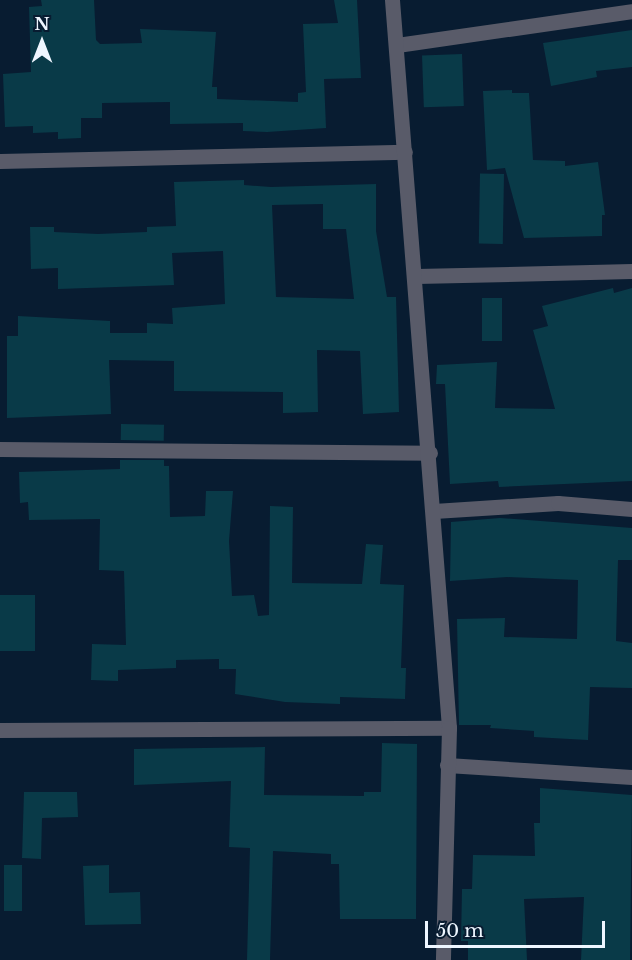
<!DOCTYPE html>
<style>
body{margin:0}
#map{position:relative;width:632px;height:960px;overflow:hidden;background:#081c31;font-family:"Libre Baskerville",serif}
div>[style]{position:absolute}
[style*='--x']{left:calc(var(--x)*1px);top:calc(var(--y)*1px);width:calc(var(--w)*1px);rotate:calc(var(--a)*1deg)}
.building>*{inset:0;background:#093a48;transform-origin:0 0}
.minor>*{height:15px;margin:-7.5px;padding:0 7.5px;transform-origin:7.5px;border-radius:7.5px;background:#595b69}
.tertiary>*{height:15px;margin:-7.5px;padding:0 7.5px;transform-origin:7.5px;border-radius:7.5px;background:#595b69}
span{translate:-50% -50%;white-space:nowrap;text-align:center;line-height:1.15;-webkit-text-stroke:5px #081c31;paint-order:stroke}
.north{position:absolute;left:12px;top:12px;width:60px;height:60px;-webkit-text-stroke:4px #081c31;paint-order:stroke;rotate:0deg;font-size:16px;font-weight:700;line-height:24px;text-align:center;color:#eef6ff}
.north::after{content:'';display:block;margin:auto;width:21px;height:27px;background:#eef6ff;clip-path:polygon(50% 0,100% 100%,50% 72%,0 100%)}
.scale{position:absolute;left:425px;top:921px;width:180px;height:27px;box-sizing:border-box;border:3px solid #eef6ff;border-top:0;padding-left:8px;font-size:18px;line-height:21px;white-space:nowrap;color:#eef6ff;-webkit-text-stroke:4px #081c31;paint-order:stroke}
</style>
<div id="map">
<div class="building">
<div style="clip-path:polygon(41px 0,94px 0,96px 40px,100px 44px,142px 43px,140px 29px,216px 32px,212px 87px,217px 87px,217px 99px,298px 102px,298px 93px,306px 92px,303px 24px,338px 23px,334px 0,357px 0,361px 78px,324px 79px,326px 128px,267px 132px,243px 131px,243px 123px,170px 124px,170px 102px,102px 103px,102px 118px,81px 118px,81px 138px,58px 139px,58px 132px,33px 133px,33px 126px,5px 127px,3px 74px,31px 72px,29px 7px,42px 6px)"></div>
<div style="clip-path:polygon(632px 30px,632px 67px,596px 71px,597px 77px,551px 86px,543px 43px)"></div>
<div style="left:462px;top:54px;width:52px;height:40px;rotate:88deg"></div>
<div style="clip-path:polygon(512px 90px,512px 93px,529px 93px,533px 160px,565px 161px,565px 166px,598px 162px,605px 215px,602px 215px,602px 236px,524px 238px,505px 168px,487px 170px,483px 91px)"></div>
<div style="left:504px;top:174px;width:70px;height:24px;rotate:91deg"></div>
<div style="clip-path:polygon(evenodd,244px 180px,244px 185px,271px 187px,376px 184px,376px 231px,387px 297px,396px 297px,399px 412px,363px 414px,360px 351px,317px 350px,318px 412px,283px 413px,283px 392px,174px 391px,174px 361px,109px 360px,111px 414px,7px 418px,7px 336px,18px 336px,18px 316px,110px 321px,110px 333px,147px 333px,147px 323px,173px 324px,172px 308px,225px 304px,223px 251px,172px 253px,174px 285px,58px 289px,58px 268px,31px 269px,30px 227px,54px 227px,54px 232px,98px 234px,147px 232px,147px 227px,176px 226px,174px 182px,244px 180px,323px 204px,323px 229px,346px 229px,354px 299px,276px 297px,272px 205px,323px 204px)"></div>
<div style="clip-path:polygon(613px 288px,614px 293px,632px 288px,632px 481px,499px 487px,498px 481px,450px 484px,445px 384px,436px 384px,437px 365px,497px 362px,495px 408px,555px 409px,533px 330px,548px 326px,542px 306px)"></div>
<div style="left:482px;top:298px;width:20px;height:43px"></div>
<div style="left:121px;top:424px;width:43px;height:16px;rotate:1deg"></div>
<div style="clip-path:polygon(120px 460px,164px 460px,164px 466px,169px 466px,170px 517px,205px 516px,206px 491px,233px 491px,229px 541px,232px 596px,254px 595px,258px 616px,269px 615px,270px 506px,293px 507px,292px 583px,362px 584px,366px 544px,383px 545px,380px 584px,404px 585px,401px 668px,406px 668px,405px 699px,340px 697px,340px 704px,285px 702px,235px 694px,236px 669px,219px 669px,219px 659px,176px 660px,176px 668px,118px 670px,118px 681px,91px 680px,92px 644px,126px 645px,124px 571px,99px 570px,100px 519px,29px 520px,28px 502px,20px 503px,19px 472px,120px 469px)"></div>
<div style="clip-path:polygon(500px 518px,632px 528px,632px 560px,618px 560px,616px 641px,632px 643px,632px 688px,590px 687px,588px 740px,534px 737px,534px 731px,490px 728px,491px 725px,459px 725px,457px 619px,505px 618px,504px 637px,577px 639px,578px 580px,507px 577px,450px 581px,451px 522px)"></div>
<div style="left:0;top:595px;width:35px;height:56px"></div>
<div style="clip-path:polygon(382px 743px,417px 744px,416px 919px,340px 919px,339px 864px,331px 864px,331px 854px,273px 851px,270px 960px,247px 960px,250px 848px,229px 847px,231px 781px,134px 785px,134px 749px,265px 747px,264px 795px,364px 796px,364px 792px,381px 792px)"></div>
<div style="clip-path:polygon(540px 788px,632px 795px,630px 960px,581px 960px,584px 897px,524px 899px,527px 960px,468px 960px,468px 941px,461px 941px,462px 889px,472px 889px,473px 855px,535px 856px,534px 823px,540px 823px)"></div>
<div style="clip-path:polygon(24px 792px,77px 792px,78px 817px,42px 818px,41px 859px,22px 858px)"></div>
<div style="left:4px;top:865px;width:18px;height:46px"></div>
<div style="clip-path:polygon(109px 865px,109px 893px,140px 892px,141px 924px,85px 925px,83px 866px)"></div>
</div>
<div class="minor">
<div style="--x:397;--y:45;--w:237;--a:-8.2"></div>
<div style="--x:0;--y:161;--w:405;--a:-1.3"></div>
<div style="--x:416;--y:276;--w:216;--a:-1.3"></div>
<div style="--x:0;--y:449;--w:430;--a:0.5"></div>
<div style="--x:434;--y:511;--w:124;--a:-3.7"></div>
<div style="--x:558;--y:503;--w:74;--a:4.6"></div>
<div style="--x:0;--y:730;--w:449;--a:-0.3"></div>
<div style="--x:447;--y:765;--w:185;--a:3.7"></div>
</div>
<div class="tertiary">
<div style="--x:392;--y:0;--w:730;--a:85.52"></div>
<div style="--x:449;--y:728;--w:232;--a:91.5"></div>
</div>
<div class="north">N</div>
<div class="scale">50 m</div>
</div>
